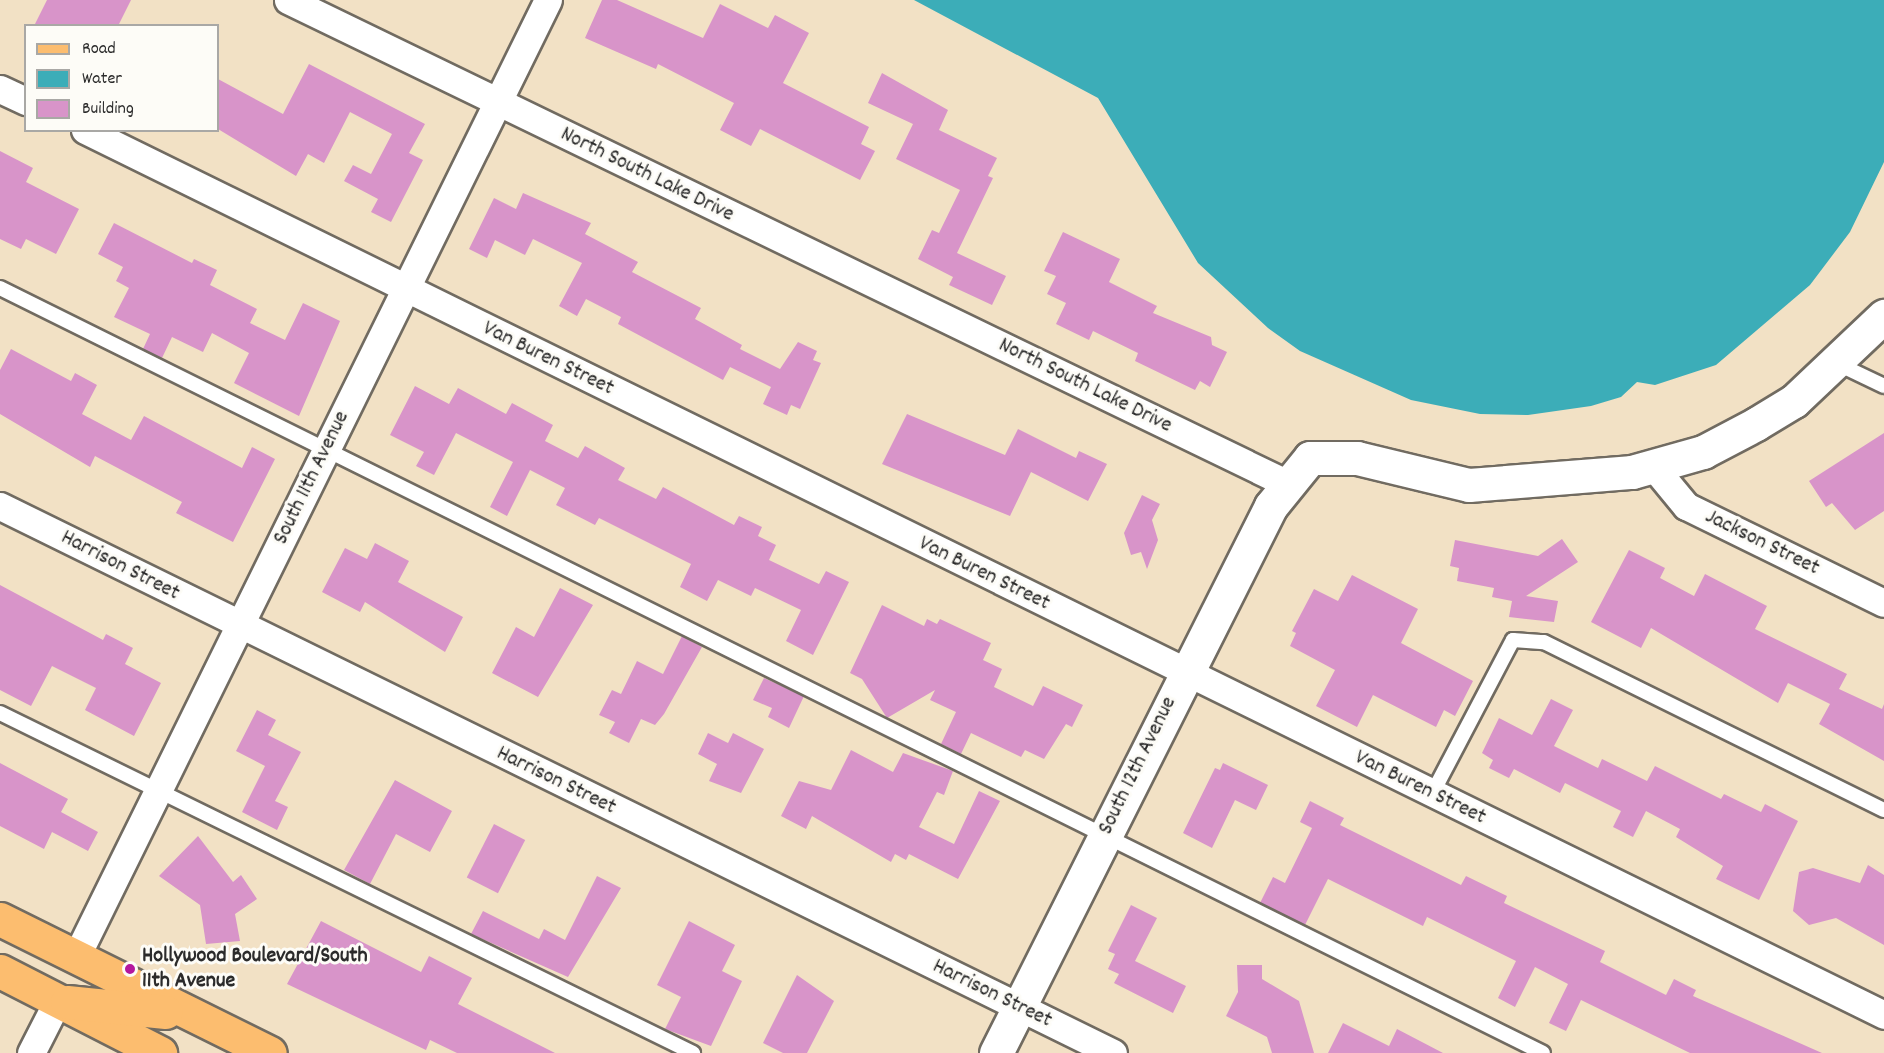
<!DOCTYPE html>
<style>
body{margin:0}
#map{position:relative;width:1884px;height:1053px;overflow:hidden;background:#f2e1c5;font-family:Dekko,sans-serif}
div>[style]{position:absolute}
[style*='--x']{left:calc(var(--x)*1px);top:calc(var(--y)*1px);width:calc(var(--w)*1px);rotate:calc(var(--a)*1deg)}
.water>*{inset:0;background:#3cadb8}
.building>*{inset:0;background:#d894c9;transform-origin:0 0}
.roads{filter:drop-shadow(2px 0 #716b61) drop-shadow(-2px 0 #716b61) drop-shadow(0 2px #716b61) drop-shadow(0 -2px #716b61)}
.service>*{height:14px;margin:-7px;padding:0 7px;transform-origin:7px;border-radius:7px;background:#fff}
.minor>*{height:27px;margin:-13.5px;padding:0 13.5px;transform-origin:13.5px;border-radius:13.5px;background:#fff}
.tertiary>*{height:33px;margin:-16.5px;padding:0 16.5px;transform-origin:16.5px;border-radius:16.5px;background:#fff}
.primary>*{height:33px;margin:-16.5px;padding:0 16.5px;transform-origin:16.5px;border-radius:16.5px;background:#fcbd6f}
.dots>*{width:16px;height:16px;translate:-50% -50%;box-sizing:border-box;border:3px solid #fdfcf7;border-radius:50%}
span{translate:-50% -50%;white-space:nowrap;text-align:center;line-height:1.15;-webkit-text-stroke:6px #fdfcf7;paint-order:stroke}
.street-label{font-size:22px;color:#2b2b2b}
.poi-label{font-size:22px;color:#2b2b2b;font-weight:700}
.left{translate:0 -50%;text-align:left}
.legend{position:absolute;left:24px;top:24px;width:195px;height:108px;box-sizing:border-box;background:#fdfcf7;border:2px solid #a9a8a5;margin:0;padding:8px 10px;list-style:none;font-size:18px;color:#2b2b2b}
.legend li{display:flex;align-items:center;gap:12px;height:30px}
.legend b{width:30px;border:2px solid #a9a8a5}
</style>
<div id="map">
<div class="water">
<div style="clip-path:polygon(914px 0,1884px 0,1884px 162px,1850px 232px,1810px 285px,1716px 365px,1655px 385px,1637px 382px,1621px 397px,1591px 406px,1528px 415px,1480px 414px,1411px 400px,1300px 351px,1268px 328px,1198px 263px,1098px 98px)"></div>
</div>
<div class="building">
<div style="clip-path:polygon(47px 0,131px 0,118px 26px,34px 26px)"></div>
<div style="clip-path:polygon(602px 0,617px 0,703px 38px,720px 4px,768px 28px,775px 15px,809px 33px,783px 83px,869px 127px,861px 144px,875px 151px,860px 180px,760px 129px,751px 146px,720px 130px,734px 103px,658px 64px,656px 69px,585px 38px)"></div>
<div style="clip-path:polygon(309px 64px,425px 124px,409px 153px,423px 160px,391px 222px,371px 212px,378px 199px,344px 181px,353px 165px,371px 174px,392px 134px,350px 112px,324px 163px,308px 154px,296px 176px,218px 129px,218px 79px,283px 114px)"></div>
<div style="clip-path:polygon(882px 73px,948px 110px,939px 130px,997px 158px,988px 176px,993px 178px,957px 253px,1006px 276px,992px 305px,949px 285px,953px 277px,918px 259px,932px 230px,939px 233px,960px 190px,896px 159px,913px 124px,868px 103px)"></div>
<div style="clip-path:polygon(0 151px,33px 168px,26px 182px,79px 209px,56px 254px,26px 239px,21px 249px,0 239px)"></div>
<div style="clip-path:polygon(523px 193px,591px 223px,585px 234px,638px 262px,632px 272px,701px 308px,695px 319px,742px 345px,740px 349px,780px 369px,798px 342px,817px 351px,813px 360px,821px 363px,800px 409px,791px 405px,787px 415px,763px 404px,771px 387px,730px 367px,723px 380px,618px 324px,621px 317px,586px 299px,577px 316px,559px 306px,582px 263px,533px 239px,525px 255px,495px 240px,487px 258px,469px 249px,494px 198px,516px 209px)"></div>
<div style="clip-path:polygon(114px 223px,192px 263px,194px 259px,217px 270px,210px 285px,257px 309px,250px 323px,285px 340px,303px 303px,340px 321px,299px 416px,234px 383px,249px 353px,212px 333px,203px 352px,172px 337px,162px 358px,143px 349px,150px 334px,114px 317px,129px 288px,116px 281px,123px 267px,98px 254px)"></div>
<div style="clip-path:polygon(1063px 232px,1120px 259px,1109px 282px,1157px 306px,1153px 313px,1211px 337px,1212px 345px,1227px 352px,1210px 387px,1200px 381px,1195px 390px,1135px 361px,1138px 353px,1093px 331px,1089px 340px,1056px 324px,1066px 303px,1047px 294px,1056px 276px,1044px 271px)"></div>
<div style="clip-path:polygon(11px 349px,71px 381px,75px 373px,97px 385px,82px 414px,131px 440px,144px 416px,242px 468px,252px 447px,275px 459px,233px 542px,176px 513px,182px 502px,95px 456px,90px 467px,0 414px,0 370px)"></div>
<div style="clip-path:polygon(415px 386px,449px 404px,458px 388px,506px 414px,512px 403px,553px 425px,545px 441px,578px 458px,585px 446px,625px 468px,618px 480px,656px 499px,663px 487px,734px 525px,739px 516px,762px 527px,758px 536px,776px 545px,769px 560px,819px 584px,826px 571px,849px 582px,813px 655px,786px 641px,801px 610px,755px 588px,751px 596px,718px 580px,707px 601px,680px 587px,691px 564px,599px 518px,595px 525px,556px 505px,565px 488px,530px 470px,507px 516px,490px 507px,513px 462px,456px 433px,434px 475px,416px 466px,424px 452px,390px 435px)"></div>
<div style="clip-path:polygon(907px 414px,1005px 455px,1018px 429px,1076px 458px,1079px 451px,1107px 464px,1088px 501px,1031px 472px,1010px 516px,882px 464px)"></div>
<div style="clip-path:polygon(1884px 433px,1884px 511px,1855px 530px,1832px 503px,1826px 507px,1809px 481px)"></div>
<div style="clip-path:polygon(1142px 495px,1160px 504px,1152px 520px,1158px 540px,1147px 569px,1141px 552px,1131px 555px,1124px 533px)"></div>
<div style="clip-path:polygon(1562px 539px,1578px 562px,1526px 596px,1558px 601px,1554px 622px,1509px 617px,1512px 601px,1492px 597px,1494px 588px,1457px 581px,1459px 568px,1450px 566px,1455px 540px,1538px 556px)"></div>
<div style="clip-path:polygon(375px 543px,409px 561px,398px 582px,463px 617px,445px 652px,365px 602px,360px 612px,322px 592px,345px 548px,367px 559px)"></div>
<div style="clip-path:polygon(1629px 550px,1665px 568px,1660px 578px,1694px 596px,1705px 574px,1767px 606px,1755px 629px,1847px 674px,1839px 689px,1882px 709px,1884px 704px,1884px 761px,1819px 724px,1830px 704px,1788px 683px,1778px 703px,1651px 628px,1641px 648px,1591px 622px)"></div>
<div style="clip-path:polygon(1352px 575px,1418px 609px,1401px 643px,1473px 681px,1455px 716px,1444px 710px,1436px 727px,1373px 695px,1357px 727px,1316px 706px,1335px 670px,1290px 646px,1296px 633px,1292px 631px,1314px 589px,1338px 601px)"></div>
<div style="clip-path:polygon(0 585px,103px 640px,106px 634px,133px 648px,125px 664px,161px 683px,134px 736px,85px 710px,96px 688px,52px 666px,31px 706px,0 690px)"></div>
<div style="clip-path:polygon(560px 588px,593px 605px,538px 697px,492px 673px,516px 627px,534px 637px)"></div>
<div style="clip-path:polygon(882px 605px,924px 626px,927px 619px,937px 624px,940px 619px,991px 643px,983px 660px,1002px 669px,994px 687px,1033px 706px,1043px 686px,1083px 705px,1072px 727px,1066px 724px,1044px 759px,1025px 750px,1021px 757px,971px 733px,961px 754px,941px 744px,956px 712px,930px 700px,935px 690px,887px 718px,862px 679px,850px 673px)"></div>
<div style="clip-path:polygon(682px 636px,702px 647px,664px 714px,655px 725px,641px 719px,629px 743px,609px 733px,615px 722px,599px 715px,612px 690px,621px 694px,637px 661px,663px 674px)"></div>
<div style="clip-path:polygon(764px 678px,804px 696px,789px 728px,768px 717px,772px 708px,753px 700px)"></div>
<div style="clip-path:polygon(1551px 699px,1573px 710px,1554px 746px,1598px 768px,1602px 759px,1647px 781px,1655px 766px,1721px 799px,1724px 794px,1761px 812px,1765px 804px,1798px 821px,1759px 900px,1716px 879px,1723px 866px,1676px 837px,1680px 829px,1646px 811px,1633px 837px,1613px 827px,1621px 811px,1565px 783px,1560px 793px,1514px 769px,1509px 778px,1489px 768px,1493px 760px,1482px 753px,1499px 718px,1532px 735px)"></div>
<div style="clip-path:polygon(257px 710px,276px 720px,268px 735px,301px 752px,275px 801px,288px 807px,277px 830px,242px 812px,265px 766px,236px 751px)"></div>
<div style="clip-path:polygon(708px 733px,728px 743px,733px 733px,764px 749px,741px 793px,709px 781px,717px 764px,698px 754px)"></div>
<div style="clip-path:polygon(851px 750px,893px 772px,903px 753px,953px 771px,944px 795px,937px 792px,919px 827px,954px 844px,979px 791px,1000px 801px,958px 879px,909px 854px,906px 860px,895px 854px,891px 862px,812px 816px,806px 829px,781px 816px,799px 781px,831px 790px)"></div>
<div style="clip-path:polygon(0 763px,68px 799px,61px 812px,98px 832px,88px 851px,52px 832px,44px 849px,0 826px)"></div>
<div style="clip-path:polygon(1223px 763px,1268px 785px,1256px 810px,1235px 800px,1212px 848px,1183px 833px,1215px 768px,1220px 770px)"></div>
<div style="clip-path:polygon(395px 780px,452px 811px,430px 852px,396px 834px,370px 884px,344px 870px)"></div>
<div style="clip-path:polygon(1310px 801px,1344px 818px,1340px 825px,1461px 885px,1466px 876px,1507px 896px,1504px 903px,1605px 951px,1600px 962px,1666px 995px,1674px 979px,1696px 990px,1693px 996px,1822px 1053px,1690px 1053px,1581px 1000px,1566px 1031px,1549px 1023px,1568px 984px,1535px 967px,1515px 1007px,1498px 998px,1516px 961px,1427px 917px,1423px 926px,1328px 879px,1305px 925px,1260px 903px,1273px 877px,1285px 883px,1312px 828px,1300px 822px)"></div>
<div style="left:494px;top:824px;width:35px;height:60px;rotate:27deg"></div>
<div style="clip-path:polygon(198px 836px,233px 882px,241px 875px,257px 899px,235px 914px,240px 941px,206px 944px,200px 905px,159px 876px)"></div>
<div style="clip-path:polygon(1868px 865px,1884px 875px,1884px 945px,1836px 918px,1809px 925px,1793px 911px,1799px 872px,1813px 868px,1860px 883px)"></div>
<div style="clip-path:polygon(597px 876px,621px 888px,568px 977px,471px 934px,483px 911px,539px 939px,544px 929px,565px 940px)"></div>
<div style="clip-path:polygon(1131px 905px,1157px 918px,1135px 961px,1186px 986px,1173px 1013px,1114px 983px,1119px 974px,1108px 969px,1115px 954px,1108px 951px)"></div>
<div style="clip-path:polygon(321px 921px,421px 972px,429px 956px,472px 978px,458px 1004px,555px 1053px,457px 1053px,430px 1040px,426px 1050px,287px 984px)"></div>
<div style="clip-path:polygon(689px 921px,735px 945px,722px 971px,742px 981px,711px 1046px,665px 1029px,681px 997px,657px 985px)"></div>
<div style="clip-path:polygon(1237px 965px,1262px 965px,1262px 979px,1299px 1001px,1314px 1053px,1272px 1053px,1267px 1037px,1226px 1016px,1238px 992px)"></div>
<div style="clip-path:polygon(797px 975px,834px 1001px,807px 1053px,783px 1053px,763px 1043px)"></div>
<div style="clip-path:polygon(1343px 1023px,1389px 1046px,1397px 1029px,1443px 1053px,1328px 1053px)"></div>
</div>
<div class="roads">
<div class="service">
<div style="--x:0;--y:288;--w:1722;--a:26.37"></div>
<div style="--x:1836;--y:363;--w:53;--a:25.6"></div>
<div style="--x:0;--y:713;--w:772;--a:26.13"></div>
<div style="--x:1432;--y:794;--w:174;--a:-62.3"></div>
<div style="--x:1513;--y:640;--w:31;--a:4"></div>
<div style="--x:1544;--y:642;--w:379;--a:26.3"></div>
</div>
<div class="minor">
<div style="--x:288;--y:0;--w:1109;--a:25.83"></div>
<div style="--x:0;--y:89;--w:29;--a:25"></div>
<div style="--x:85;--y:130;--w:2005;--a:26.19"></div>
<div style="--x:1653;--y:466;--w:52;--a:50.5"></div>
<div style="--x:1686;--y:506;--w:220;--a:26.1"></div>
<div style="--x:0;--y:506;--w:1240;--a:26.17"></div>
<div style="--x:76;--y:957;--w:1067;--a:-63.75"></div>
<div style="--x:31;--y:1053;--w:57;--a:-63"></div>
</div>
<div class="tertiary">
<div style="--x:996;--y:1053;--w:612;--a:-63.31"></div>
<div style="--x:1271;--y:506;--w:62;--a:-50.9"></div>
<div style="--x:1310;--y:458;--w:47;--a:0"></div>
<div style="--x:1357;--y:458;--w:115;--a:13.6"></div>
<div style="--x:1469;--y:485;--w:164;--a:-4.6"></div>
<div style="--x:1632;--y:472;--w:74;--a:-15.7"></div>
<div style="--x:1703;--y:452;--w:60;--a:-27.8"></div>
<div style="--x:1756;--y:424;--w:44;--a:-31.2"></div>
<div style="--x:1794;--y:401;--w:124;--a:-43.4"></div>
</div>
<div class="primary">
<div style="--x:0;--y:919;--w:301;--a:26.4"></div>
<div style="--x:0;--y:971;--w:180;--a:27.1"></div>
<div style="--x:67;--y:1002;--w:99;--a:5.8"></div>
</div>
</div>
<div class="dots">
<div style="left:130px;top:969px;background:#b5179e"></div>
</div>
<div class="street-label">
<span style="left:647px;top:175px;rotate:26deg">North South Lake Drive</span>
<span style="left:548px;top:359px;rotate:26deg">Van Buren Street</span>
<span style="left:1085px;top:386px;rotate:26deg">North South Lake Drive</span>
<span style="left:312px;top:478px;rotate:-64deg">South 11th Avenue</span>
<span style="left:1762px;top:543px;rotate:26deg">Jackson Street</span>
<span style="left:120px;top:566px;rotate:27deg">Harrison Street</span>
<span style="left:984px;top:574px;rotate:26deg">Van Buren Street</span>
<span style="left:1138px;top:766px;rotate:-64deg">South 12th Avenue</span>
<span style="left:556px;top:781px;rotate:26deg">Harrison Street</span>
<span style="left:1420px;top:788px;rotate:26deg">Van Buren Street</span>
<span style="left:992px;top:994px;rotate:26deg">Harrison Street</span>
</div>
<div class="poi-label">
<span class="left" style="left:142px;top:969px">Hollywood Boulevard/South<br>11th Avenue</span>
</div>
<ul class="legend">
<li><b style="height:8px;background:#fcbd6f"></b>Road</li>
<li><b style="height:16px;background:#3cadb8"></b>Water</li>
<li><b style="height:16px;background:#d894c9"></b>Building</li>
</ul>
</div>
